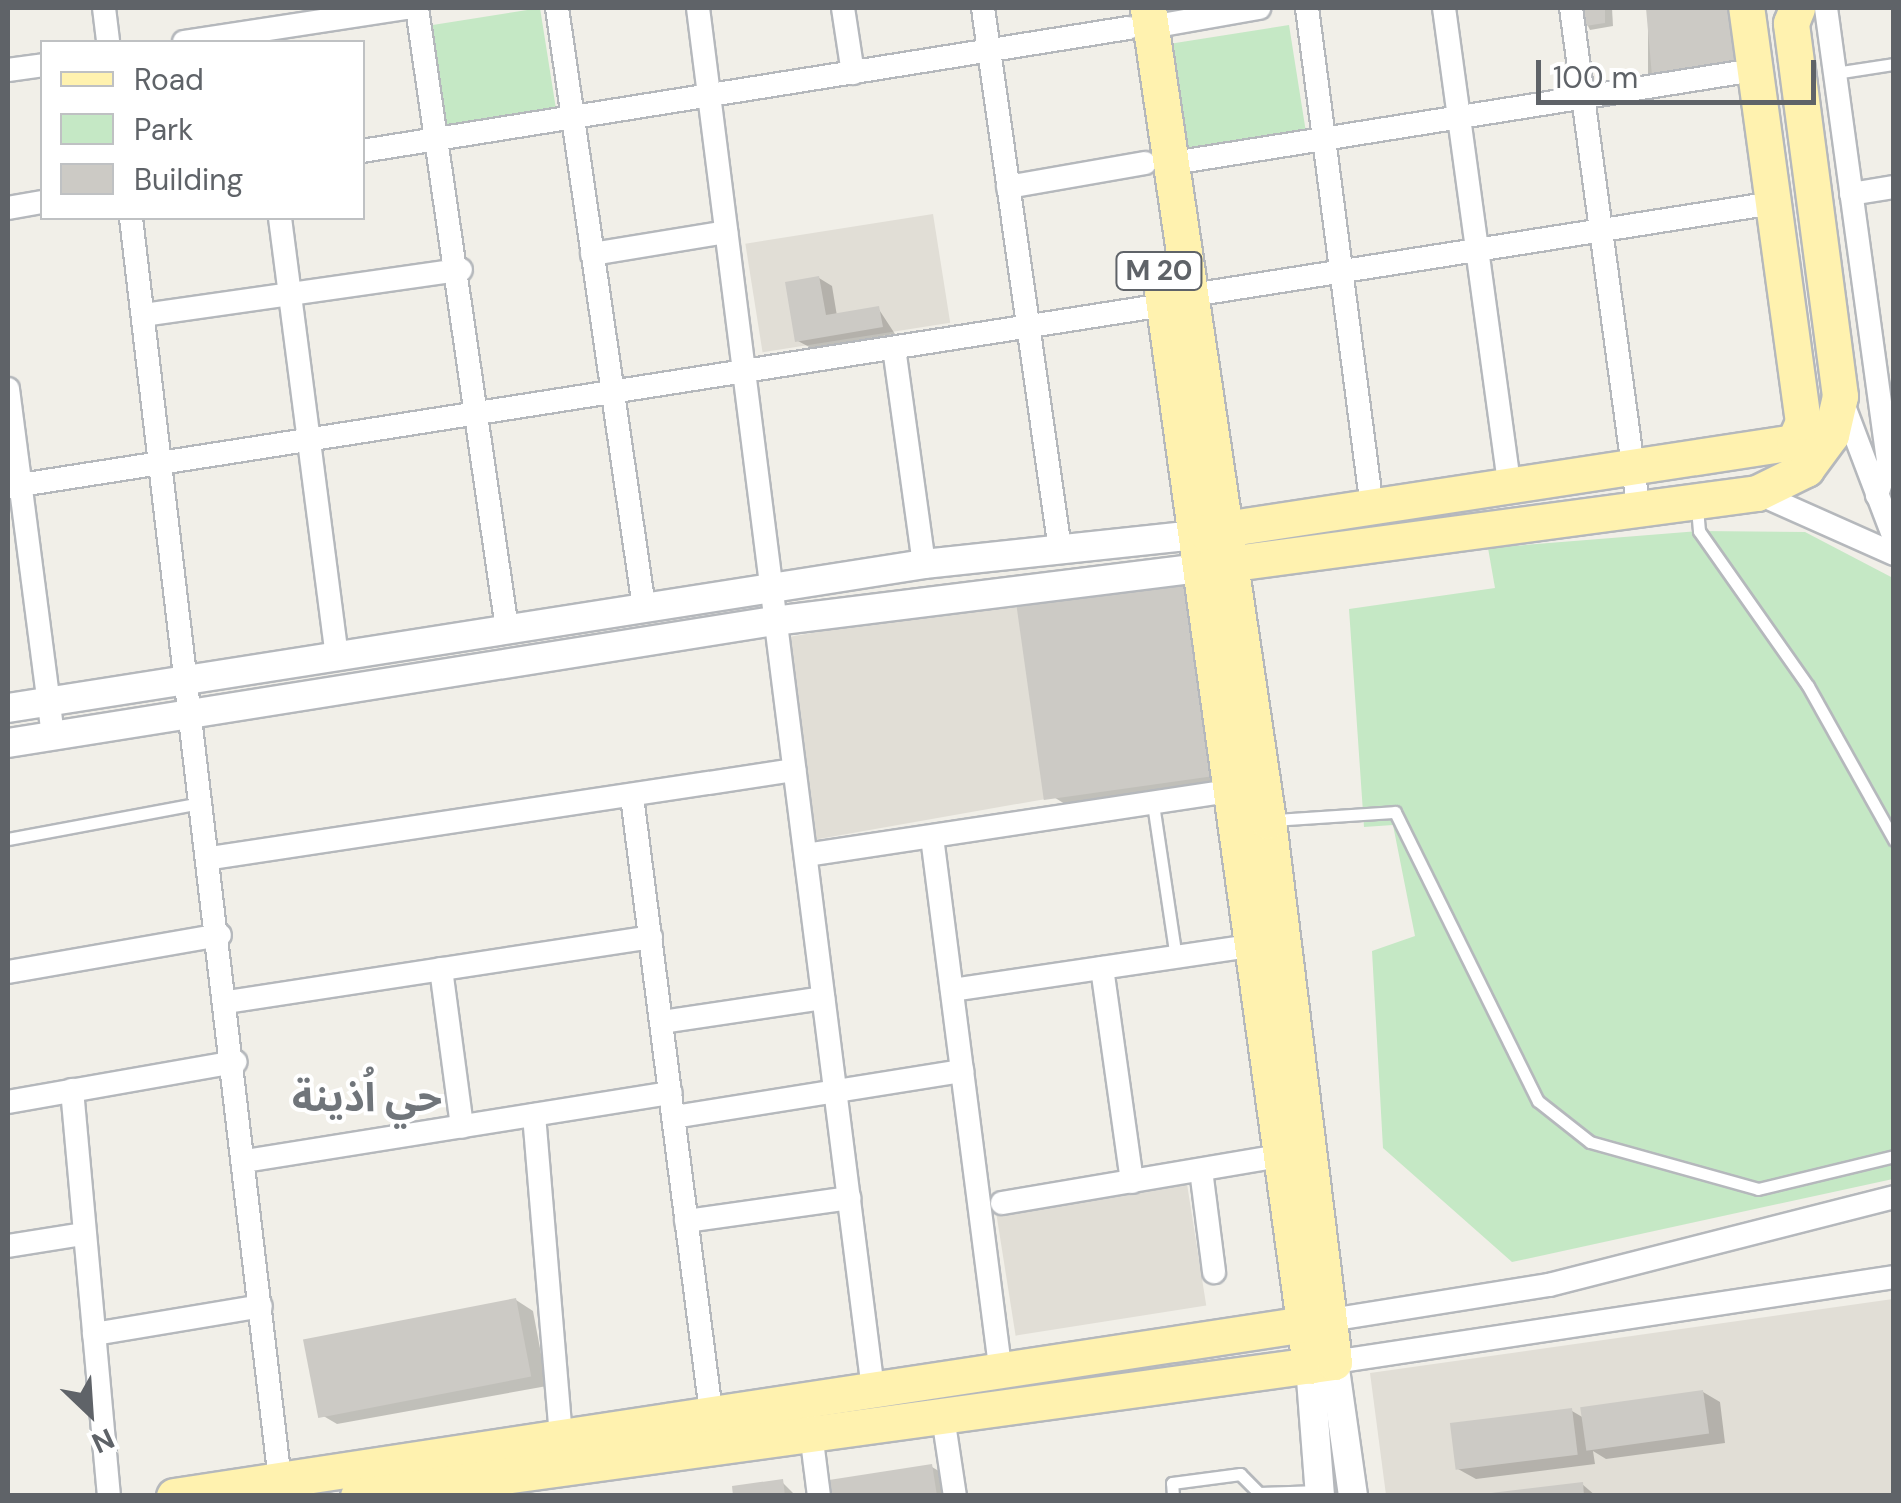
<!DOCTYPE html>
<meta charset="utf-8">
<style>
body{margin:0}
#map{position:relative;width:1901px;height:1503px;overflow:hidden;background:#f1efe8;font-family:"DM Sans","Noto Sans Arabic",sans-serif}
div>[style]{position:absolute}
[style*='--x']{left:calc(var(--x)*1px);top:calc(var(--y)*1px);width:calc(var(--w)*1px);rotate:calc(var(--a)*1deg)}
.education>*{inset:0;background:#e1ded6;transform-origin:0 0}
.green>*{inset:0;background:#c5e8c5;transform-origin:0 0}
.shadow>*{inset:0;background:#0003;transform-origin:0 0}
.building>*{inset:0;background:#cccac5;transform-origin:0 0}
.roads{filter:drop-shadow(2px 0 #b5b8bc) drop-shadow(-2px 0 #b5b8bc) drop-shadow(0 2px #b5b8bc) drop-shadow(0 -2px #b5b8bc)}
.service>*{height:11px;margin:-5.5px;padding:0 5.5px;transform-origin:5.5px;border-radius:5.5px;background:#fff}
.minor>*{height:22px;margin:-11px;padding:0 11px;transform-origin:11px;border-radius:11px;background:#fff}
.tertiary>*{height:28px;margin:-14px;padding:0 14px;transform-origin:14px;border-radius:14px;background:#fff}
.primary>*{height:35px;margin:-17.5px;padding:0 17.5px;transform-origin:17.5px;border-radius:17.5px;background:#fff2af}
span{translate:-50% -50%;white-space:nowrap;text-align:center;line-height:1.15;-webkit-text-stroke:8px #fff;paint-order:stroke}
.shield-label span{padding:2px 8px;background:#fff;border:2px solid;border-radius:8px;-webkit-text-stroke-width:0}
.shield-label{font-size:28px;color:#5f6368;font-weight:700}
.district-label{font-size:40px;color:#70757a;font-weight:700}
.frame{position:absolute;inset:0;border:10px solid #5f6368;pointer-events:none}
.legend{position:absolute;left:40px;top:40px;width:325px;height:180px;box-sizing:border-box;background:#fff;border:2px solid #bfc1c3;margin:0;padding:12px 18px;list-style:none;font-size:30px;color:#5f6368}
.legend li{display:flex;align-items:center;gap:20px;height:50px}
.legend b{width:50px;border:2px solid #bfc1c3}
.north{position:absolute;left:40px;top:1363px;width:100px;height:100px;-webkit-text-stroke:8px #fff;paint-order:stroke;rotate:155deg;font-size:28px;font-weight:700;line-height:40px;text-align:center;color:#5f6368}
.north::after{content:'';display:block;margin:auto;width:35px;height:45px;background:#5f6368;clip-path:polygon(50% 0,100% 100%,50% 72%,0 100%)}
.scale{position:absolute;left:1536px;top:60px;width:280px;height:45px;box-sizing:border-box;border:5px solid #5f6368;border-top:0;padding-left:12px;font-size:30px;line-height:35px;white-space:nowrap;color:#5f6368;-webkit-text-stroke:8px #fff;paint-order:stroke}
</style>
<div id="map">
<div class="education">
<div style="left:933px;top:214px;width:110px;height:190px;rotate:81deg"></div>
<div style="left:1016px;top:597px;width:204px;height:242px;rotate:80deg"></div>
<div style="left:1187px;top:1184px;width:123px;height:193px;rotate:81deg"></div>
<div style="clip-path:polygon(1893px 1299px,1893px 1495px,1386px 1495px,1370px 1373px)"></div>
</div>
<div class="green">
<div style="left:540px;top:8px;width:104px;height:115px;rotate:81deg"></div>
<div style="left:1289px;top:25px;width:107px;height:120px;rotate:81deg"></div>
<div style="clip-path:polygon(1699px 531px,1805px 532px,1893px 578px,1893px 1179px,1512px 1262px,1383px 1148px,1372px 951px,1415px 936px,1393px 825px,1364px 827px,1349px 609px,1495px 588px,1488px 548px)"></div>
</div>
<div class="shadow">
<div style="clip-path:polygon(1579px 8px,1612px 8px,1613px 26px,1590px 30px)"></div>
<div style="left:1648px;top:8px;width:96px;height:67px"></div>
<div style="clip-path:polygon(819px 278px,832px 286px,837px 316px,878px 308px,895px 334px,811px 348px,798px 341px)"></div>
<div style="clip-path:polygon(1186px 586px,1232px 785px,1070px 807px,1052px 796px)"></div>
<div style="clip-path:polygon(516px 1300px,533px 1311px,547px 1386px,337px 1424px,320px 1414px)"></div>
<div style="clip-path:polygon(1703px 1392px,1720px 1402px,1725px 1443px,1606px 1459px,1593px 1451px,1595px 1464px,1476px 1479px,1458px 1469px,1572px 1411px,1584px 1418px)"></div>
<div style="clip-path:polygon(932px 1467px,949px 1477px,952px 1496px,834px 1496px)"></div>
<div style="clip-path:polygon(782px 1482px,796px 1496px,735px 1496px)"></div>
<div style="clip-path:polygon(1582px 1484px,1596px 1496px,1492px 1496px)"></div>
</div>
<div class="building">
<div style="clip-path:polygon(1577px 8px,1605px 8px,1605px 23px,1579px 27px)"></div>
<div style="clip-path:polygon(1646px 8px,1728px 8px,1736px 66px,1652px 76px)"></div>
<div style="clip-path:polygon(819px 276px,826px 315px,879px 306px,883px 327px,795px 342px,785px 282px)"></div>
<div style="left:1187px;top:583px;width:195px;height:172px;rotate:82deg"></div>
<div style="left:516px;top:1298px;width:80px;height:217px;rotate:79deg"></div>
<div style="left:1703px;top:1390px;width:44px;height:124px;rotate:82deg"></div>
<div style="left:1572px;top:1408px;width:47px;height:123px;rotate:83deg"></div>
<div style="clip-path:polygon(932px 1464px,937px 1496px,831px 1496px,829px 1480px)"></div>
<div style="clip-path:polygon(783px 1479px,785px 1496px,733px 1496px,732px 1486px)"></div>
<div style="clip-path:polygon(1583px 1482px,1584px 1496px,1491px 1496px,1491px 1493px)"></div>
</div>
<div class="roads">
<div class="service">
<div style="--x:1835;--y:73;--w:60;--a:-8.7"></div>
<div style="--x:1697;--y:508;--w:23;--a:85"></div>
<div style="--x:1699;--y:531;--w:189;--a:54.9"></div>
<div style="--x:1808;--y:686;--w:176;--a:60.8"></div>
<div style="--x:1153;--y:804;--w:155;--a:81.5"></div>
<div style="--x:1274;--y:820;--w:121;--a:-3.8"></div>
<div style="--x:1395;--y:812;--w:322;--a:63.7"></div>
<div style="--x:1538;--y:1101;--w:66;--a:38.3"></div>
<div style="--x:1590;--y:1142;--w:174;--a:15.6"></div>
<div style="--x:1758;--y:1189;--w:140;--a:-13.6"></div>
<div style="--x:8;--y:839;--w:195;--a:-10.6"></div>
<div style="--x:1173;--y:1496;--w:13;--a:-94"></div>
<div style="--x:1172;--y:1483;--w:69;--a:-7.5"></div>
<div style="--x:1240;--y:1474;--w:27;--a:45"></div>
<div style="--x:1259;--y:1493;--w:61;--a:-1.9"></div>
</div>
<div class="minor">
<div style="--x:104;--y:8;--w:34;--a:83"></div>
<div style="--x:417;--y:8;--w:627;--a:81.75"></div>
<div style="--x:557;--y:8;--w:605;--a:81.74"></div>
<div style="--x:698;--y:8;--w:1392;--a:82.78"></div>
<div style="--x:843;--y:8;--w:66;--a:81.3"></div>
<div style="--x:983;--y:8;--w:547;--a:81.91"></div>
<div style="--x:1307;--y:8;--w:504;--a:82.59"></div>
<div style="--x:1444;--y:8;--w:484;--a:82.2"></div>
<div style="--x:1571;--y:8;--w:501;--a:82.31"></div>
<div style="--x:1826;--y:8;--w:457;--a:82.2"></div>
<div style="--x:1888;--y:461;--w:36;--a:108"></div>
<div style="--x:1151;--y:27;--w:110;--a:-10"></div>
<div style="--x:184;--y:42;--w:224;--a:-8.7"></div>
<div style="--x:8;--y:70;--w:34;--a:-8"></div>
<div style="--x:362;--y:151;--w:776;--a:-9.12"></div>
<div style="--x:1167;--y:164;--w:594;--a:-9.1"></div>
<div style="--x:1008;--y:187;--w:139;--a:-9.9"></div>
<div style="--x:1851;--y:194;--w:44;--a:-9.2"></div>
<div style="--x:8;--y:208;--w:35;--a:-10"></div>
<div style="--x:131;--y:218;--w:1281;--a:83.27"></div>
<div style="--x:280;--y:218;--w:442;--a:82.6"></div>
<div style="--x:592;--y:254;--w:136;--a:-9.3"></div>
<div style="--x:1186;--y:296;--w:594;--a:-9"></div>
<div style="--x:143;--y:315;--w:321;--a:-8.1"></div>
<div style="--x:894;--y:348;--w:218;--a:82.1"></div>
<div style="--x:8;--y:389;--w:349;--a:82.6"></div>
<div style="--x:1842;--y:401;--w:147;--a:69.2"></div>
<div style="--x:8;--y:487;--w:1170;--a:-8.95"></div>
<div style="--x:1757;--y:493;--w:150;--a:24"></div>
<div style="--x:632;--y:797;--w:620;--a:82.68"></div>
<div style="--x:932;--y:837;--w:541;--a:82.68"></div>
<div style="--x:806;--y:855;--w:429;--a:-8.6"></div>
<div style="--x:211;--y:858;--w:590;--a:-8.58"></div>
<div style="--x:1102;--y:968;--w:216;--a:82"></div>
<div style="--x:441;--y:969;--w:159;--a:82.4"></div>
<div style="--x:8;--y:972;--w:215;--a:-9.9"></div>
<div style="--x:952;--y:990;--w:313;--a:-8.4"></div>
<div style="--x:227;--y:1002;--w:429;--a:-8.7"></div>
<div style="--x:662;--y:1022;--w:163;--a:-8.5"></div>
<div style="--x:72;--y:1090;--w:408;--a:84.8"></div>
<div style="--x:8;--y:1102;--w:231;--a:-10"></div>
<div style="--x:534;--y:1115;--w:320;--a:85.2"></div>
<div style="--x:674;--y:1117;--w:292;--a:-9.1"></div>
<div style="--x:245;--y:1161;--w:431;--a:-9.1"></div>
<div style="--x:1201;--y:1170;--w:103;--a:82.7"></div>
<div style="--x:1002;--y:1203;--w:283;--a:-9.6"></div>
<div style="--x:686;--y:1221;--w:165;--a:-8"></div>
<div style="--x:8;--y:1246;--w:76;--a:-9.1"></div>
<div style="--x:1330;--y:1320;--w:222;--a:-9.1"></div>
<div style="--x:1549;--y:1285;--w:356;--a:-14.3"></div>
<div style="--x:94;--y:1334;--w:169;--a:-9.5"></div>
<div style="--x:1334;--y:1362;--w:566;--a:-8.63"></div>
<div style="--x:943;--y:1417;--w:80;--a:81.4"></div>
<div style="--x:810;--y:1425;--w:72;--a:82.8"></div>
</div>
<div class="tertiary">
<div style="--x:8;--y:708;--w:927;--a:-8.93"></div>
<div style="--x:924;--y:564;--w:273;--a:-6.1"></div>
<div style="--x:8;--y:743;--w:776;--a:-9.05"></div>
<div style="--x:774;--y:621;--w:430;--a:-7.1"></div>
<div style="--x:1334;--y:1362;--w:135;--a:81.9"></div>
<div style="--x:1310;--y:1366;--w:130;--a:85.6"></div>
</div>
<div class="primary">
<div style="--x:1162;--y:291;--w:1085;--a:82.16"></div>
<div style="--x:1205;--y:532;--w:596;--a:-8.69"></div>
<div style="--x:1794;--y:442;--w:22;--a:-66"></div>
<div style="--x:1803;--y:422;--w:418;--a:-97.8"></div>
<div style="--x:1212;--y:566;--w:550;--a:-7.63"></div>
<div style="--x:1757;--y:493;--w:55;--a:-26.1"></div>
<div style="--x:1806;--y:469;--w:42;--a:-53.7"></div>
<div style="--x:1831;--y:435;--w:40;--a:-77"></div>
<div style="--x:1840;--y:396;--w:376;--a:-97.5"></div>
<div style="--x:1791;--y:23;--w:16;--a:-68"></div>
<div style="--x:174;--y:1496;--w:1163;--a:-8.65"></div>
<div style="--x:358;--y:1496;--w:985;--a:-7.82"></div>
<div style="--x:1334;--y:1362;--w:545;--a:-96.96"></div>
<div style="--x:1268;--y:821;--w:822;--a:-98.4"></div>
</div>
</div>
<div class="shield-label">
<span style="left:1159px;top:271px">M 20</span>
</div>
<div class="district-label">
<span style="left:367px;top:1097px">حي اُذينة</span>
</div>
<div class="frame"></div>
<ul class="legend">
<li><b style="height:12px;background:#fff2af"></b>Road</li>
<li><b style="height:28px;background:#c5e8c5"></b>Park</li>
<li><b style="height:28px;background:#cccac5"></b>Building</li>
</ul>
<div class="north">N</div>
<div class="scale">100 m</div>
</div>
